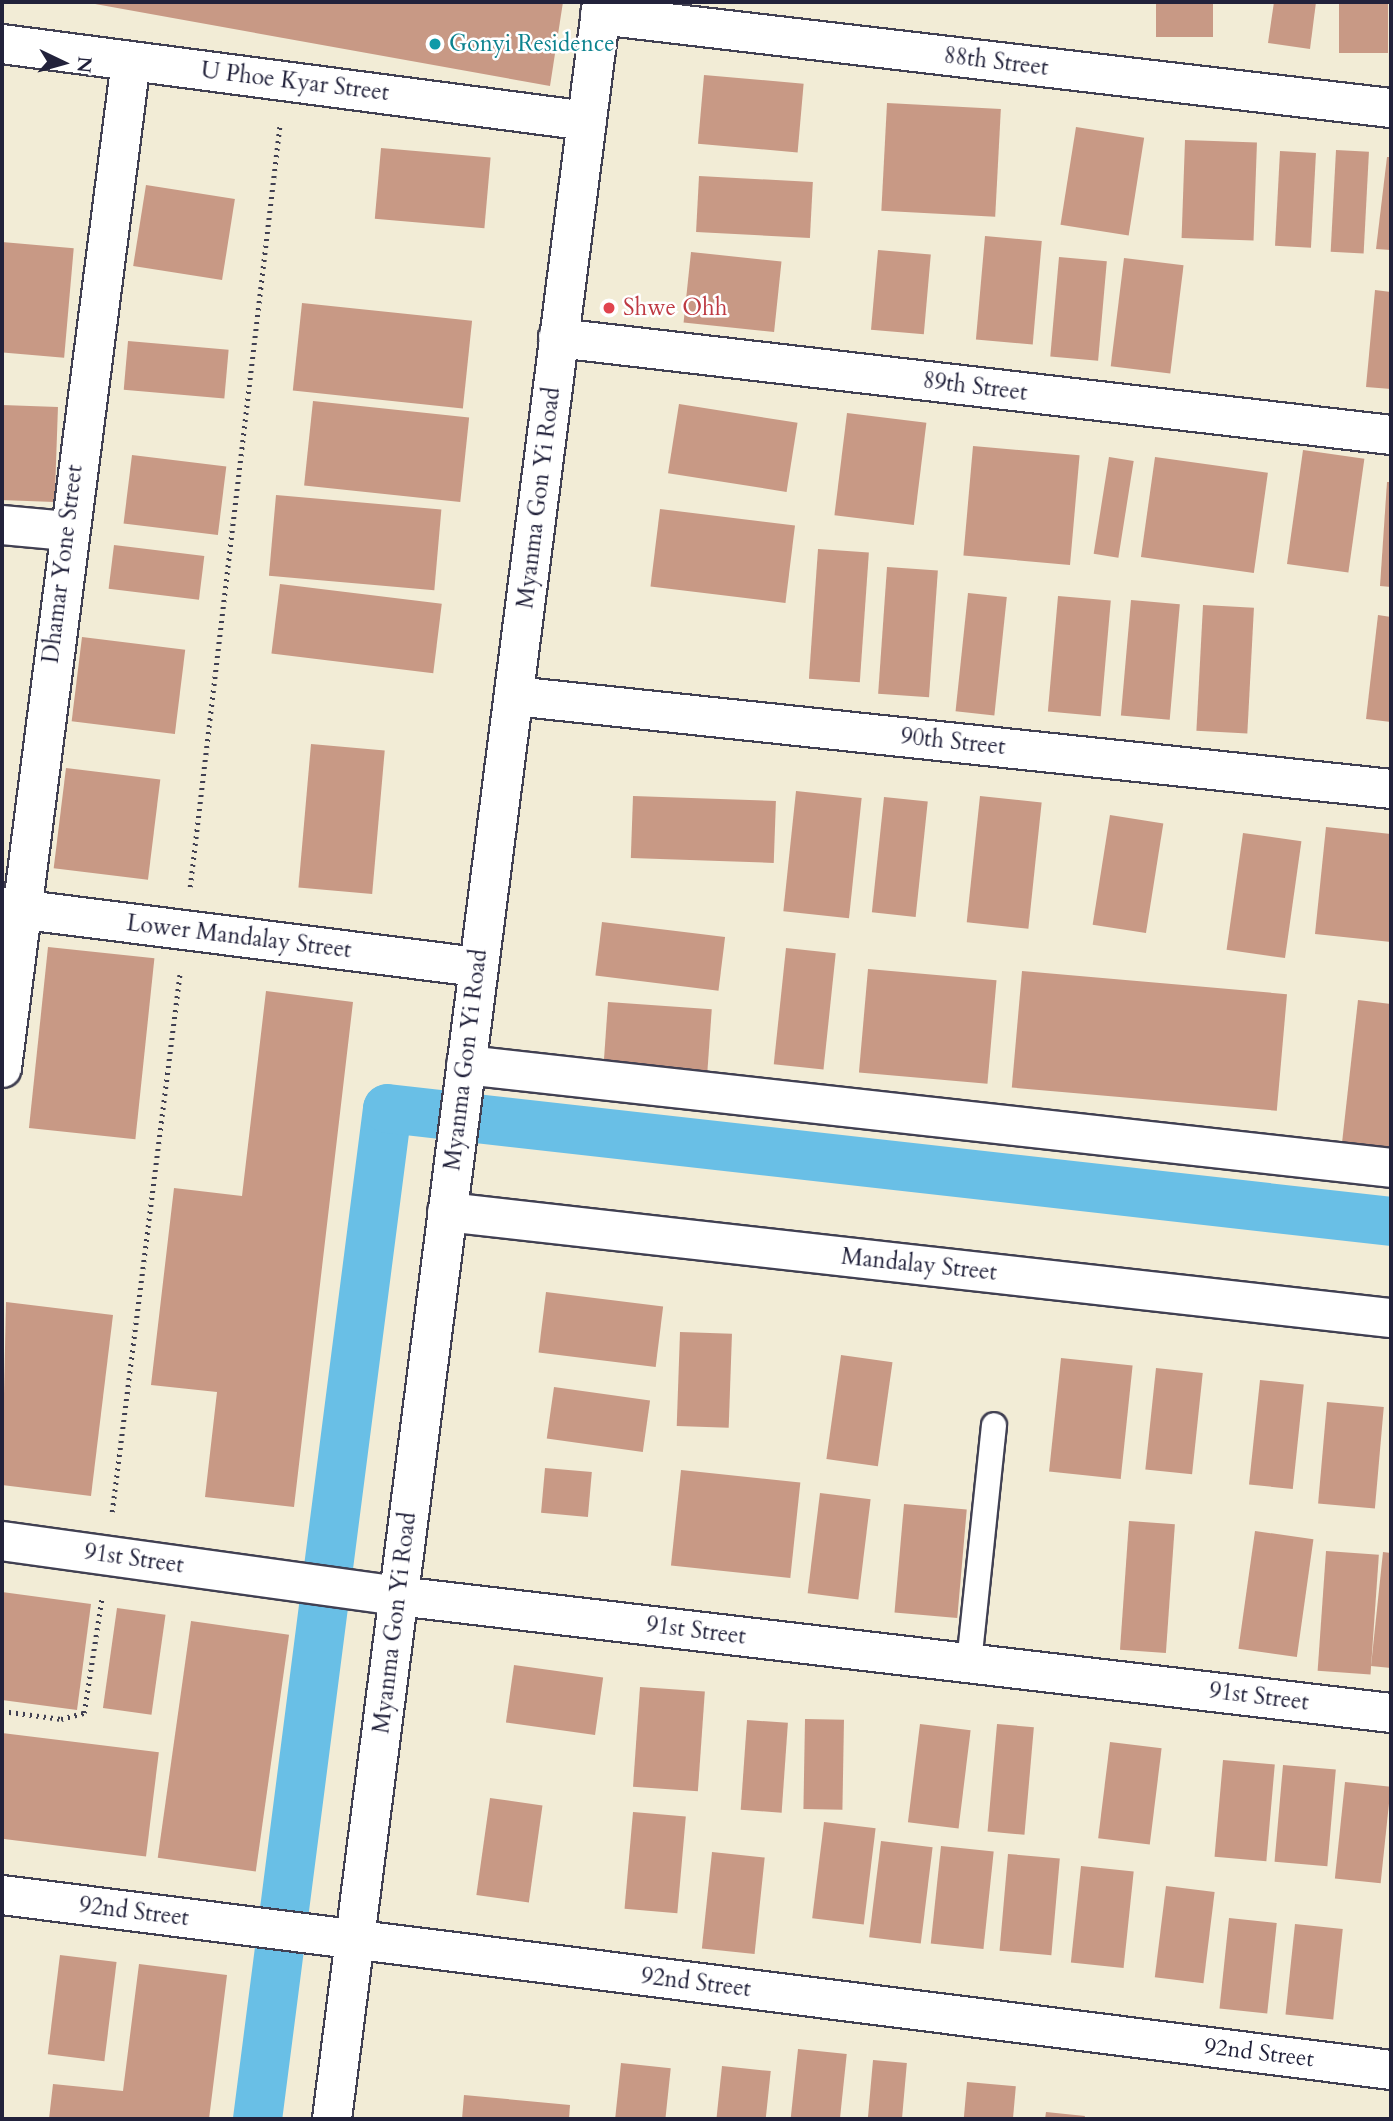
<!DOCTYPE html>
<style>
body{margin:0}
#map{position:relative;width:1393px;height:2121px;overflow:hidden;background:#f2ecd6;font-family:Cardo,serif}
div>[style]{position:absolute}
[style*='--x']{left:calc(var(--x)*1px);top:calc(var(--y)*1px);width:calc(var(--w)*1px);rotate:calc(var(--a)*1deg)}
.canal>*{height:49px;margin:-24.5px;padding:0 24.5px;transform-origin:24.5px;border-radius:24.5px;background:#69bfe6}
.building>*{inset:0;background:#c89985;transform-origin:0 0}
.path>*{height:4.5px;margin-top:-2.25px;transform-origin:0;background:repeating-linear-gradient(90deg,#414052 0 2px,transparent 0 7px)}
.roads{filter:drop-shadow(2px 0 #414052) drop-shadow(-2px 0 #414052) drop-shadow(0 2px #414052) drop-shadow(0 -2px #414052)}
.lane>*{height:24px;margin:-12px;padding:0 12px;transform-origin:12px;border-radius:12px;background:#fff}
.street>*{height:38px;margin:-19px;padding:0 19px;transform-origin:19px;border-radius:19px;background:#fff}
.secondary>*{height:38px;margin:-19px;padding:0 19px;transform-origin:19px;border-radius:19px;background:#fff}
.dots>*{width:19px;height:19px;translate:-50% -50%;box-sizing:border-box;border:4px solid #fff;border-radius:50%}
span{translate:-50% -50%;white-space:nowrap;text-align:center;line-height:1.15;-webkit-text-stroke:5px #fff;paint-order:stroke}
.culture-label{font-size:23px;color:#0d838f}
.left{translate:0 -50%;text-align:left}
.street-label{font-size:23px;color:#22223b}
.health-label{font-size:23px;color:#be3a42}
.frame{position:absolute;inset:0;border:4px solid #22223b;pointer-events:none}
.north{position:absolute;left:28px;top:28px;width:70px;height:70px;-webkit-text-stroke:5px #fff;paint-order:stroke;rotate:95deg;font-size:19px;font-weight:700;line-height:28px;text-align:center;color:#22223b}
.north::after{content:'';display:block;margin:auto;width:24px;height:32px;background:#22223b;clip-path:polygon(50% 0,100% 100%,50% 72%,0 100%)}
</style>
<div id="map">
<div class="canal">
<div style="--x:257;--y:2119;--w:1019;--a:-82.67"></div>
<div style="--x:387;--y:1108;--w:1010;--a:6.42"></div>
</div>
<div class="building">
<div style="clip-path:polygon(84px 2px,563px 2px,550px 86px)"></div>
<div style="left:1156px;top:2px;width:57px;height:35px"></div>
<div style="clip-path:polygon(1274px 2px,1316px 2px,1310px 49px,1268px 43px)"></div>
<div style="left:1339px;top:2px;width:49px;height:51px"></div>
<div style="left:704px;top:75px;width:100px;height:69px;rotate:5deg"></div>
<div style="left:887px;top:103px;width:114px;height:108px;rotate:3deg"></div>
<div style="left:1076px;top:127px;width:69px;height:99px;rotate:9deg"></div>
<div style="left:1185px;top:140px;width:72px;height:98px;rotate:2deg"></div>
<div style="left:381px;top:148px;width:110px;height:71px;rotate:5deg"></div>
<div style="left:1336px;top:150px;width:33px;height:102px;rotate:3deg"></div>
<div style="left:1280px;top:151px;width:36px;height:95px;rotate:3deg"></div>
<div style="clip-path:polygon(1387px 157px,1391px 157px,1391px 250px,1376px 249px)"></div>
<div style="left:699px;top:176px;width:114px;height:56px;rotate:3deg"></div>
<div style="left:146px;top:185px;width:90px;height:82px;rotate:9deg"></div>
<div style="left:985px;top:236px;width:57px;height:104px;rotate:5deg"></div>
<div style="left:2px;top:242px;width:72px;height:110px;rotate:5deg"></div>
<div style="left:878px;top:250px;width:53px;height:80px;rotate:5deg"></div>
<div style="left:691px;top:252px;width:91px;height:71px;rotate:6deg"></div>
<div style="left:1059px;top:257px;width:48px;height:100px;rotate:5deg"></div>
<div style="left:1124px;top:258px;width:60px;height:109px;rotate:7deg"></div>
<div style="clip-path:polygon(1375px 290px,1391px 292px,1391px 389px,1366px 387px)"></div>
<div style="left:302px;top:303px;width:171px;height:88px;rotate:6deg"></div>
<div style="left:128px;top:341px;width:101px;height:49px;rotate:5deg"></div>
<div style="left:313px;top:401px;width:157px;height:85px;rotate:6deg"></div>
<div style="left:679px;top:404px;width:120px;height:70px;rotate:9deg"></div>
<div style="left:2px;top:405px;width:56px;height:95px;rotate:2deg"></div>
<div style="left:847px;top:413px;width:80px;height:103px;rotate:7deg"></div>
<div style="left:973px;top:446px;width:107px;height:110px;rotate:5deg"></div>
<div style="left:1303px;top:450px;width:62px;height:115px;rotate:8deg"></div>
<div style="left:132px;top:455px;width:95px;height:69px;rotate:7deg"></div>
<div style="left:1109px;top:457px;width:25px;height:98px;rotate:9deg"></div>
<div style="left:1155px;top:457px;width:114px;height:101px;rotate:8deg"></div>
<div style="clip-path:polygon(1387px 482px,1391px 482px,1391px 587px,1380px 586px)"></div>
<div style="left:276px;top:495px;width:166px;height:81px;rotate:5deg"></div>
<div style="left:660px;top:509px;width:136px;height:78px;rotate:7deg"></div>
<div style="left:114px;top:545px;width:91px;height:44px;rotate:7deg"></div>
<div style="left:818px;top:549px;width:51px;height:130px;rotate:4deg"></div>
<div style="left:887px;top:567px;width:51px;height:127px;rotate:4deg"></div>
<div style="left:280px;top:584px;width:163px;height:70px;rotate:7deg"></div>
<div style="left:968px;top:593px;width:39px;height:119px;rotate:6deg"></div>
<div style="left:1058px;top:596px;width:53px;height:116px;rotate:5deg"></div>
<div style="left:1131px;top:600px;width:49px;height:116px;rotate:5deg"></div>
<div style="left:1203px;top:605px;width:51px;height:126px;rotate:3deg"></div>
<div style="clip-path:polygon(1378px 615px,1391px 617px,1391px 722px,1366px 719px)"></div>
<div style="left:82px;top:637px;width:104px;height:85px;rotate:7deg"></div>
<div style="left:311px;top:744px;width:74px;height:144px;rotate:5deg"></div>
<div style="left:66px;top:768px;width:95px;height:101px;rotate:7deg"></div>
<div style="left:796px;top:791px;width:66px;height:121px;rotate:6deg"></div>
<div style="left:633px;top:796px;width:143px;height:62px;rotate:2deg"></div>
<div style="left:980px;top:796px;width:62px;height:127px;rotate:6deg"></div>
<div style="left:884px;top:797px;width:44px;height:116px;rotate:6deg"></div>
<div style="left:1110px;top:815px;width:54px;height:111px;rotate:9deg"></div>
<div style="clip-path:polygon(1326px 827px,1391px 834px,1391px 942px,1315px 934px)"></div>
<div style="left:1243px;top:833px;width:59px;height:118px;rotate:8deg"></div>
<div style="left:602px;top:922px;width:124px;height:54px;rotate:7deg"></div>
<div style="left:48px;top:947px;width:107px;height:182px;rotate:6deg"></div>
<div style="left:786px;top:948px;width:50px;height:117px;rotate:6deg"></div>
<div style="left:868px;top:969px;width:129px;height:104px;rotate:5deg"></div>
<div style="left:1022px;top:971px;width:266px;height:117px;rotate:5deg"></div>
<div style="clip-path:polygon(266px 991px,353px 1002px,294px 1507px,205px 1497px,217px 1392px,151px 1385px,174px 1188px,242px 1196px)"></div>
<div style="clip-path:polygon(1358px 1000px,1391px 1004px,1391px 1157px,1341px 1152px)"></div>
<div style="left:608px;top:1002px;width:104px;height:75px;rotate:4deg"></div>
<div style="left:546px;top:1292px;width:118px;height:61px;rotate:7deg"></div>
<div style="clip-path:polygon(6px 1302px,113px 1315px,91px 1496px,2px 1485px)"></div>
<div style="left:680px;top:1332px;width:52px;height:94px;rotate:2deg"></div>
<div style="left:841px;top:1355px;width:52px;height:105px;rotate:8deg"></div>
<div style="left:1061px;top:1358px;width:72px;height:114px;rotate:6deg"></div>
<div style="left:1156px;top:1368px;width:47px;height:102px;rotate:6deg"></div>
<div style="left:1260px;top:1380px;width:44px;height:105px;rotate:6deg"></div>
<div style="left:554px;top:1387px;width:97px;height:52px;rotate:8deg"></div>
<div style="left:1327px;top:1402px;width:57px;height:102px;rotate:5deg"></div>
<div style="left:545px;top:1468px;width:47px;height:45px;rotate:5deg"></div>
<div style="left:681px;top:1470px;width:120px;height:96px;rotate:6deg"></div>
<div style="left:820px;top:1493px;width:51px;height:101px;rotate:7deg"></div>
<div style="left:904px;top:1504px;width:63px;height:109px;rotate:5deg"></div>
<div style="left:1129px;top:1521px;width:46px;height:129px;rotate:4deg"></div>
<div style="left:1255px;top:1531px;width:59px;height:119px;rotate:8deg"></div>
<div style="left:1326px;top:1551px;width:53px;height:120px;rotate:4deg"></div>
<div style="clip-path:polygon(1383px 1552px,1391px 1553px,1391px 1668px,1371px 1666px)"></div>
<div style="clip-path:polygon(2px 1592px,91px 1604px,77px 1710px,2px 1700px)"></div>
<div style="left:117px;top:1608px;width:49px;height:101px;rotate:8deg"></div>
<div style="left:191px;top:1621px;width:99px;height:239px;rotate:8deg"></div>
<div style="left:514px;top:1665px;width:90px;height:58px;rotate:8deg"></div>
<div style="left:640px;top:1687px;width:65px;height:100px;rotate:4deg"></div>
<div style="left:805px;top:1719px;width:39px;height:90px;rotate:1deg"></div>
<div style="left:747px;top:1720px;width:41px;height:90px;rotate:4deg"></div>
<div style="left:920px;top:1724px;width:51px;height:99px;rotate:7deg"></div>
<div style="left:997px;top:1724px;width:37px;height:108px;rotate:5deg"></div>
<div style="left:2px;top:1733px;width:158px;height:105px;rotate:7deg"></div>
<div style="left:1110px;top:1742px;width:52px;height:97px;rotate:7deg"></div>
<div style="left:1223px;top:1760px;width:52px;height:97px;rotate:5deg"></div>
<div style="left:1283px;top:1765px;width:53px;height:97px;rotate:5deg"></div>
<div style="left:1345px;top:1782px;width:46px;height:97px;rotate:6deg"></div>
<div style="left:490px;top:1798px;width:53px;height:98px;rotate:8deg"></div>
<div style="left:633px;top:1812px;width:53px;height:97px;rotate:5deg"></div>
<div style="left:824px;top:1822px;width:52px;height:97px;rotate:7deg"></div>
<div style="left:881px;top:1841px;width:52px;height:97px;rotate:7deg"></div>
<div style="left:941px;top:1846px;width:53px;height:98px;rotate:6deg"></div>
<div style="left:712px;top:1852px;width:53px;height:97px;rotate:6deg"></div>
<div style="left:1008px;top:1854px;width:52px;height:97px;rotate:5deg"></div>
<div style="left:1081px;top:1866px;width:53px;height:97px;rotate:6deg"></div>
<div style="left:1166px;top:1886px;width:49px;height:92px;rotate:7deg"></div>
<div style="left:1229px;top:1918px;width:48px;height:91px;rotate:6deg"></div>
<div style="left:1295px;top:1924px;width:48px;height:91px;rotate:6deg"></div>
<div style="left:60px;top:1955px;width:57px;height:100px;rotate:7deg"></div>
<div style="clip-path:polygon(139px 1964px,227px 1975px,209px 2119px,49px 2119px,53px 2084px,123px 2091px)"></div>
<div style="left:798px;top:2049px;width:49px;height:70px;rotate:6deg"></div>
<div style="left:873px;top:2060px;width:34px;height:59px;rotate:5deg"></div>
<div style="left:621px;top:2063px;width:50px;height:56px;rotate:6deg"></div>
<div style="left:722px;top:2066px;width:49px;height:53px;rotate:6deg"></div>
<div style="left:967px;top:2082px;width:49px;height:37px;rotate:5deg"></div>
<div style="clip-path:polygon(464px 2095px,570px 2105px,569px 2119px,462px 2119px)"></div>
<div style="clip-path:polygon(1046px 2112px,1085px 2116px,1084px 2119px,1045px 2119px)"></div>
</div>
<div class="path">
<div style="--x:190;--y:887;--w:769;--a:-83.28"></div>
<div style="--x:112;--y:1512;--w:544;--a:-82.82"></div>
<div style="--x:2;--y:1711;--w:60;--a:7.7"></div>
<div style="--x:61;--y:1719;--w:24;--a:-15"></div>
<div style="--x:84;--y:1713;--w:117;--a:-81.2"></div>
</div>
<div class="roads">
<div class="lane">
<div style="--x:969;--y:1663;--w:239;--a:-84"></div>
</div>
<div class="street">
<div style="--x:600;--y:15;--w:796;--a:6.71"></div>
<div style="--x:2;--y:44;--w:590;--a:7.5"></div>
<div style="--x:558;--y:338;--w:839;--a:6.64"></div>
<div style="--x:2;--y:525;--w:65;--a:5.3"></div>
<div style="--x:514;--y:696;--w:882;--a:6.05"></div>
<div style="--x:2;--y:907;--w:479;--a:7.2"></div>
<div style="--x:466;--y:1065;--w:931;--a:6.35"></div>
<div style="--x:2;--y:1068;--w:1015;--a:-82.7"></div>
<div style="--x:447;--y:1212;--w:950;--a:6.41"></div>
<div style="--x:2;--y:1541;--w:400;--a:7.9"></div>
<div style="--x:398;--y:1596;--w:1000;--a:6.72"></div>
<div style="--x:2;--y:1895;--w:1400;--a:7.18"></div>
</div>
<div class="secondary">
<div style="--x:332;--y:2119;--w:2134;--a:-82.73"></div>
</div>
</div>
<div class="dots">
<div style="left:435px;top:44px;background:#0f9aa8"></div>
<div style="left:609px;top:308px;background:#e0444e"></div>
</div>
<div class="culture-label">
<span class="left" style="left:449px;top:44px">Gonyi Residence</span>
</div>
<div class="street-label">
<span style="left:996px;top:62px;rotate:7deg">88th Street</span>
<span style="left:295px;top:82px;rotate:7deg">U Phoe Kyar Street</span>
<span style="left:975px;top:387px;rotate:7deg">89th Street</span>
<span style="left:539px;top:498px;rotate:-83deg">Myanma Gon Yi Road</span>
<span style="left:63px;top:564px;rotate:-83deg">Dhamar Yone Street</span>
<span style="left:953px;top:742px;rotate:6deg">90th Street</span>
<span style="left:239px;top:937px;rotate:7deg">Lower Mandalay Street</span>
<span style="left:466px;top:1060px;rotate:-83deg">Myanma Gon Yi Road</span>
<span style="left:919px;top:1265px;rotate:6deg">Mandalay Street</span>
<span style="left:134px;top:1559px;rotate:8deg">91st Street</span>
<span style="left:395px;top:1623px;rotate:-83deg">Myanma Gon Yi Road</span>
<span style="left:696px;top:1631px;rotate:7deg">91st Street</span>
<span style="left:1259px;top:1697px;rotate:7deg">91st Street</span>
<span style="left:134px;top:1912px;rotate:7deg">92nd Street</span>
<span style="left:696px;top:1983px;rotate:7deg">92nd Street</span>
<span style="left:1259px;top:2053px;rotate:7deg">92nd Street</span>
</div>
<div class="health-label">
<span class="left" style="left:623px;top:308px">Shwe Ohh</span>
</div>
<div class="frame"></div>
<div class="north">N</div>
</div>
